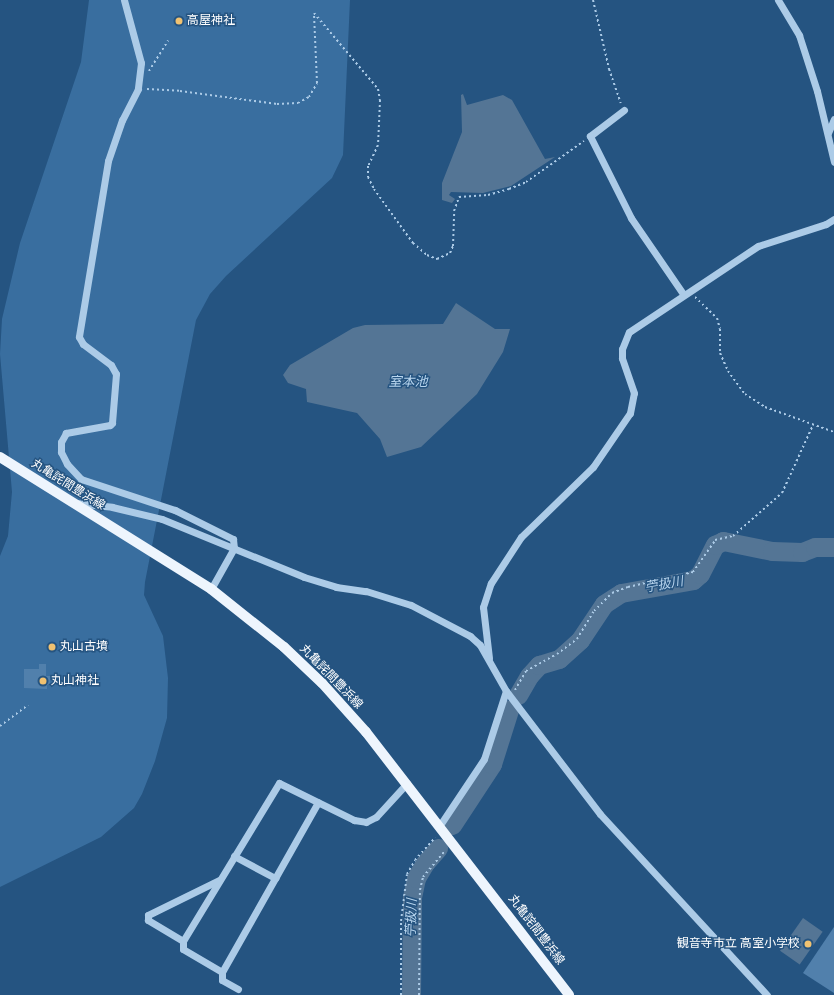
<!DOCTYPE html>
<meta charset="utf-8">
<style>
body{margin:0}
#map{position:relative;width:834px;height:995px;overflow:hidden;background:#255481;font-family:Arial,"Noto Sans JP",sans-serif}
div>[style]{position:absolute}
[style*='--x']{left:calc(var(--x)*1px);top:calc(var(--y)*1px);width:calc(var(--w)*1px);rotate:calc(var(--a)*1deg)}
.green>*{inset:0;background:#396e9f}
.water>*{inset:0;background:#547595;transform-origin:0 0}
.river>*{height:19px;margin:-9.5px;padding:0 9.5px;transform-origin:9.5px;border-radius:9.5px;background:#547595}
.building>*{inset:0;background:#5180ac}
.path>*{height:2px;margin-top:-1px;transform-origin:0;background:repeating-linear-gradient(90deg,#accbe7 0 2px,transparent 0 5px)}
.minor>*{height:7px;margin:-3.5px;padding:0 3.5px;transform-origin:3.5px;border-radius:3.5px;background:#accbe7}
.major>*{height:10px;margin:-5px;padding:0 5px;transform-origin:5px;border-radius:5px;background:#eef5fd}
.dots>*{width:11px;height:11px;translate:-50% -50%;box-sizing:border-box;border:2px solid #255481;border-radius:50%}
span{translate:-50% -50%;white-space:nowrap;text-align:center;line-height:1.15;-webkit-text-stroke:3px #255481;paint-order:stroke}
.poi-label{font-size:12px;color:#fff}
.left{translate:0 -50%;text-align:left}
.right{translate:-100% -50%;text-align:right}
.street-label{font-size:12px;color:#fff}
.water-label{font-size:13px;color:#b8d5ee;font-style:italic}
</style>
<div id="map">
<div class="green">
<div style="clip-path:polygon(89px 0,350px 0,343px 155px,332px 178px,226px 276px,210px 294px,196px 320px,145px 582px,144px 595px,163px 636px,168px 678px,167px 718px,155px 761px,142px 794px,134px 808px,101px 837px,0 887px,0 556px,8px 536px,12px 492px,0 354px,2px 319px,20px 243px,81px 62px)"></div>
</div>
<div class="water">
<div style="clip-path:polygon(463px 94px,467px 105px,503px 95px,512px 100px,545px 159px,555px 157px,511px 186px,483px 193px,451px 192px,449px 195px,455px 199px,452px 203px,442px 200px,442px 183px,462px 132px,461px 95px)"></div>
<div style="clip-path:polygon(456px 303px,495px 329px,510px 329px,503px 352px,477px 394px,421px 447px,387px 457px,380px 439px,357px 413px,307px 402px,306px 389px,288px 383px,283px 375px,290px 365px,353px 328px,365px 325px,443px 324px)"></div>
<div style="left:803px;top:918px;width:24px;height:40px;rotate:35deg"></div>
</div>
<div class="river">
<div style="--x:518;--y:695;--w:22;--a:-60"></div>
<div style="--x:529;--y:676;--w:15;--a:-48"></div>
<div style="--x:539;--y:665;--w:21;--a:-17"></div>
<div style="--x:559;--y:659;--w:28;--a:-42"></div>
<div style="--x:580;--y:640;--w:43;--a:-56.3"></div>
<div style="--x:604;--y:604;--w:20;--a:-33"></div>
<div style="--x:621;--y:593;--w:73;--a:-10.2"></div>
<div style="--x:693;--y:580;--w:9;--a:-41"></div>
<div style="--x:700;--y:574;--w:33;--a:-63"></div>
<div style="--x:715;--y:545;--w:9;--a:-27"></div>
<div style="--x:723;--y:541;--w:50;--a:11.5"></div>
<div style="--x:772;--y:551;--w:30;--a:2"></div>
<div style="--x:802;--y:552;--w:14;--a:-21"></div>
<div style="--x:815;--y:547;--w:19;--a:0"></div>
<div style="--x:452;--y:825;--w:73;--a:-56.7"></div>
<div style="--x:492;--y:764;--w:57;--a:-72.5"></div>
<div style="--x:411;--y:995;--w:98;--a:-89.4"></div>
<div style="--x:412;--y:897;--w:19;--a:-78"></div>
<div style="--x:416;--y:878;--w:17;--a:-59"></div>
<div style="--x:425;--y:863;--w:20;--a:-49"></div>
</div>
<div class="building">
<div style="clip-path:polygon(39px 664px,46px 664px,46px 676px,50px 676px,50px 685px,47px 685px,47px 689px,24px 688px,24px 669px,39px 669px)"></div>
<div style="clip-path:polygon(834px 927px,834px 993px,803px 973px)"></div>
</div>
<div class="path">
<div style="--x:593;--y:0;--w:71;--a:76.9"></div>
<div style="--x:609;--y:69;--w:36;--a:71"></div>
<div style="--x:149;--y:71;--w:36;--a:-58"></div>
<div style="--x:147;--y:89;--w:33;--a:3"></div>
<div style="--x:180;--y:91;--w:98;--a:7.6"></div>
<div style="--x:277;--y:104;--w:21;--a:-3"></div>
<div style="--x:298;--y:103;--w:13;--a:-29"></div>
<div style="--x:309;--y:97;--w:16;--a:-60"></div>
<div style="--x:317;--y:83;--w:70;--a:-92.5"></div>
<div style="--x:314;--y:13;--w:99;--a:49.9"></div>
<div style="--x:378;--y:89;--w:11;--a:80"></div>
<div style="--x:380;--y:100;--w:45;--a:92.5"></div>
<div style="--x:378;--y:145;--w:23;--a:115"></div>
<div style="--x:368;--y:166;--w:11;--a:90"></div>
<div style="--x:368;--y:177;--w:13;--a:63"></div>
<div style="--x:374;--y:189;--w:67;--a:54.2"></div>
<div style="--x:413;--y:243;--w:18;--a:41"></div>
<div style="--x:427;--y:255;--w:11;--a:22"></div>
<div style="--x:437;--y:259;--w:14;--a:-25"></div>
<div style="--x:450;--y:253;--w:8;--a:-67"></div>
<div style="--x:453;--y:246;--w:35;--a:-88"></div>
<div style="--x:454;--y:211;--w:15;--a:-70"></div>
<div style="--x:459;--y:197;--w:29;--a:-4"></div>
<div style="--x:488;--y:195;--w:22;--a:-16"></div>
<div style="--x:509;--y:189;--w:18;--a:-22"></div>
<div style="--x:526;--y:182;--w:71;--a:-35.3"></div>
<div style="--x:695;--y:297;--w:30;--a:44"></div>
<div style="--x:717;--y:318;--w:11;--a:75"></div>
<div style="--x:720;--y:329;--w:24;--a:90"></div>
<div style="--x:720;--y:353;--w:20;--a:66"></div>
<div style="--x:728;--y:371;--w:29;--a:54"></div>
<div style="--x:745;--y:394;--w:24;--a:33"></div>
<div style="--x:765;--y:407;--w:73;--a:19.9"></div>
<div style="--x:515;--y:690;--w:22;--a:-60"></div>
<div style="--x:526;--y:671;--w:35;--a:-29"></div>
<div style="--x:557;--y:654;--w:25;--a:-37"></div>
<div style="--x:577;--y:639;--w:33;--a:-59"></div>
<div style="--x:594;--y:611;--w:25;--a:-45"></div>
<div style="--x:612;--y:593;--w:17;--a:-21"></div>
<div style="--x:628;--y:587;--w:67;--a:-13"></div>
<div style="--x:693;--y:572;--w:39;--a:-55"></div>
<div style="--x:715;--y:540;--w:18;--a:-13"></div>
<div style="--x:733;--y:536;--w:65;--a:-41.3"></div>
<div style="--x:782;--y:493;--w:75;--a:-65.5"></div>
<div style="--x:0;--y:726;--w:35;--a:-37"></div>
<div style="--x:401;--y:995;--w:74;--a:-90"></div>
<div style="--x:401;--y:921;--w:47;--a:-82.7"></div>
<div style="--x:407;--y:874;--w:16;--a:-60"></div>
<div style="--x:415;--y:860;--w:30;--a:-48"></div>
<div style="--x:419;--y:995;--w:105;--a:-89.5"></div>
<div style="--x:420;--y:890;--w:13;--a:-77"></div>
<div style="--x:423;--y:877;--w:34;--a:-50"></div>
</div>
<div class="minor">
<div style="--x:124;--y:0;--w:65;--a:74.9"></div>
<div style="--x:141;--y:63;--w:26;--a:97"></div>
<div style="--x:138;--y:89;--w:35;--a:117"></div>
<div style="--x:122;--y:120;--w:43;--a:108.9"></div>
<div style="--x:108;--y:161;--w:178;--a:99.4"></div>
<div style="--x:79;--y:337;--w:8;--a:60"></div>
<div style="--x:83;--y:344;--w:35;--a:37"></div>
<div style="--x:111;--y:365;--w:10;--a:61"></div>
<div style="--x:116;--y:374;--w:49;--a:94.7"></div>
<div style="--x:112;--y:423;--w:3;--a:135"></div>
<div style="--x:110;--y:425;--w:45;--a:169.7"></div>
<div style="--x:66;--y:433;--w:10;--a:119"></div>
<div style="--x:61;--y:442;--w:10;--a:90"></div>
<div style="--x:61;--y:452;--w:13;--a:63"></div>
<div style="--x:67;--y:464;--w:21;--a:47"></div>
<div style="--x:81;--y:479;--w:99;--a:18.3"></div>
<div style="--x:175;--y:510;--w:65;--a:26.6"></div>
<div style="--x:233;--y:539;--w:9;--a:84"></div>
<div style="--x:234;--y:548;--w:47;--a:119.3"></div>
<div style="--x:778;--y:0;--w:41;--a:59"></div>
<div style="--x:799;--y:35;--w:59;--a:72.2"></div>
<div style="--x:817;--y:91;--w:73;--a:76.5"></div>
<div style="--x:624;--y:110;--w:43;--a:142.6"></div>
<div style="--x:590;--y:136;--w:92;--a:63.4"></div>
<div style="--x:631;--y:218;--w:93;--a:55.5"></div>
<div style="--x:828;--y:133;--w:15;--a:-67"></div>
<div style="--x:76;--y:503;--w:36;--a:6"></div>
<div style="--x:112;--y:507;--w:51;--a:13.5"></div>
<div style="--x:162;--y:519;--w:153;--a:22.2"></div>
<div style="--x:304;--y:577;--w:34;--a:17"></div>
<div style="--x:336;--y:587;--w:30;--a:8"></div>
<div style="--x:366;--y:591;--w:47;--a:17.3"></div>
<div style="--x:411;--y:605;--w:67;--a:27.7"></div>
<div style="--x:470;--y:636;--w:13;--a:42"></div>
<div style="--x:480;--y:645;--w:53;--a:60.5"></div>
<div style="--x:506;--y:691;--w:155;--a:52.6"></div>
<div style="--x:600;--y:814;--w:246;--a:47.3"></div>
<div style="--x:489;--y:658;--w:51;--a:-96.7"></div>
<div style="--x:483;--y:607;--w:25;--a:-72"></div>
<div style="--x:491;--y:583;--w:55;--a:-56.9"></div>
<div style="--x:521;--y:537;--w:100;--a:-44.2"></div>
<div style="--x:593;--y:467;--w:65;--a:-55.6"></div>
<div style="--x:630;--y:413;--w:20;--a:-79"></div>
<div style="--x:634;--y:393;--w:37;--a:-109"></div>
<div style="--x:622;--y:358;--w:9;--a:-90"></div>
<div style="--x:622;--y:349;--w:18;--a:-68"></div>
<div style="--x:629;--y:332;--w:155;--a:-33.7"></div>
<div style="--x:758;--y:246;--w:71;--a:-17.9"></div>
<div style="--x:826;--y:224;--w:9;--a:-32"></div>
<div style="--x:440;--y:825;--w:79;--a:-56.3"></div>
<div style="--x:484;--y:759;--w:71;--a:-72.1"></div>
<div style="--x:234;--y:856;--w:47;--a:28.2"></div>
<div style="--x:183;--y:941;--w:41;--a:-149"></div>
<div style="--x:148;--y:920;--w:5;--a:-90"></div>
<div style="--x:148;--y:915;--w:79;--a:-26.2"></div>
<div style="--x:222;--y:972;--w:195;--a:-60.5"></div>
<div style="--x:238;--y:989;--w:18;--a:-151"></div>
<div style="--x:222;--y:980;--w:8;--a:-90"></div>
<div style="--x:222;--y:972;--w:45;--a:-149.5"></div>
<div style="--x:183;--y:949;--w:8;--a:-90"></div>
<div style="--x:183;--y:941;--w:185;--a:-58.7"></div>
<div style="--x:279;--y:783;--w:84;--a:26.3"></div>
<div style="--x:354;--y:820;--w:12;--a:9"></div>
<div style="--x:366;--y:822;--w:11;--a:-27"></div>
<div style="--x:376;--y:817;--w:46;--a:-47.6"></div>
</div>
<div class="major">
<div style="--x:0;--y:457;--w:249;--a:32"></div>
<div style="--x:211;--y:589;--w:93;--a:38.5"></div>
<div style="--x:284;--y:647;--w:52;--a:43.5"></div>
<div style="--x:322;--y:683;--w:66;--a:48.1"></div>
<div style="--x:366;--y:732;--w:332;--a:52.3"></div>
</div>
<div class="dots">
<div style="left:179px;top:21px;background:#f0c271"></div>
<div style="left:52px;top:647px;background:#f0c271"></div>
<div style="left:43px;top:681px;background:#f0c271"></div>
<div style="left:808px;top:944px;background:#f0c271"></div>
</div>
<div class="poi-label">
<span class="left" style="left:187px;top:21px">高屋神社</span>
<span class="left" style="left:60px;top:647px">丸山古墳</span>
<span class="left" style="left:51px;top:681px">丸山神社</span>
<span class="right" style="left:800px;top:944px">観音寺市立 高室小学校</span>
</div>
<div class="street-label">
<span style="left:68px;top:485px;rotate:32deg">丸亀詫間豊浜線</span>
<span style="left:331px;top:677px;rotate:46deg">丸亀詫間豊浜線</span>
<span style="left:536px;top:930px;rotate:53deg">丸亀詫間豊浜線</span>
</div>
<div class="water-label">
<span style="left:408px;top:382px">室本池</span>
<span style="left:664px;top:585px;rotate:-10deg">苧扱川</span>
<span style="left:412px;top:918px;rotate:-88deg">苧扱川</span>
</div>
</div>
